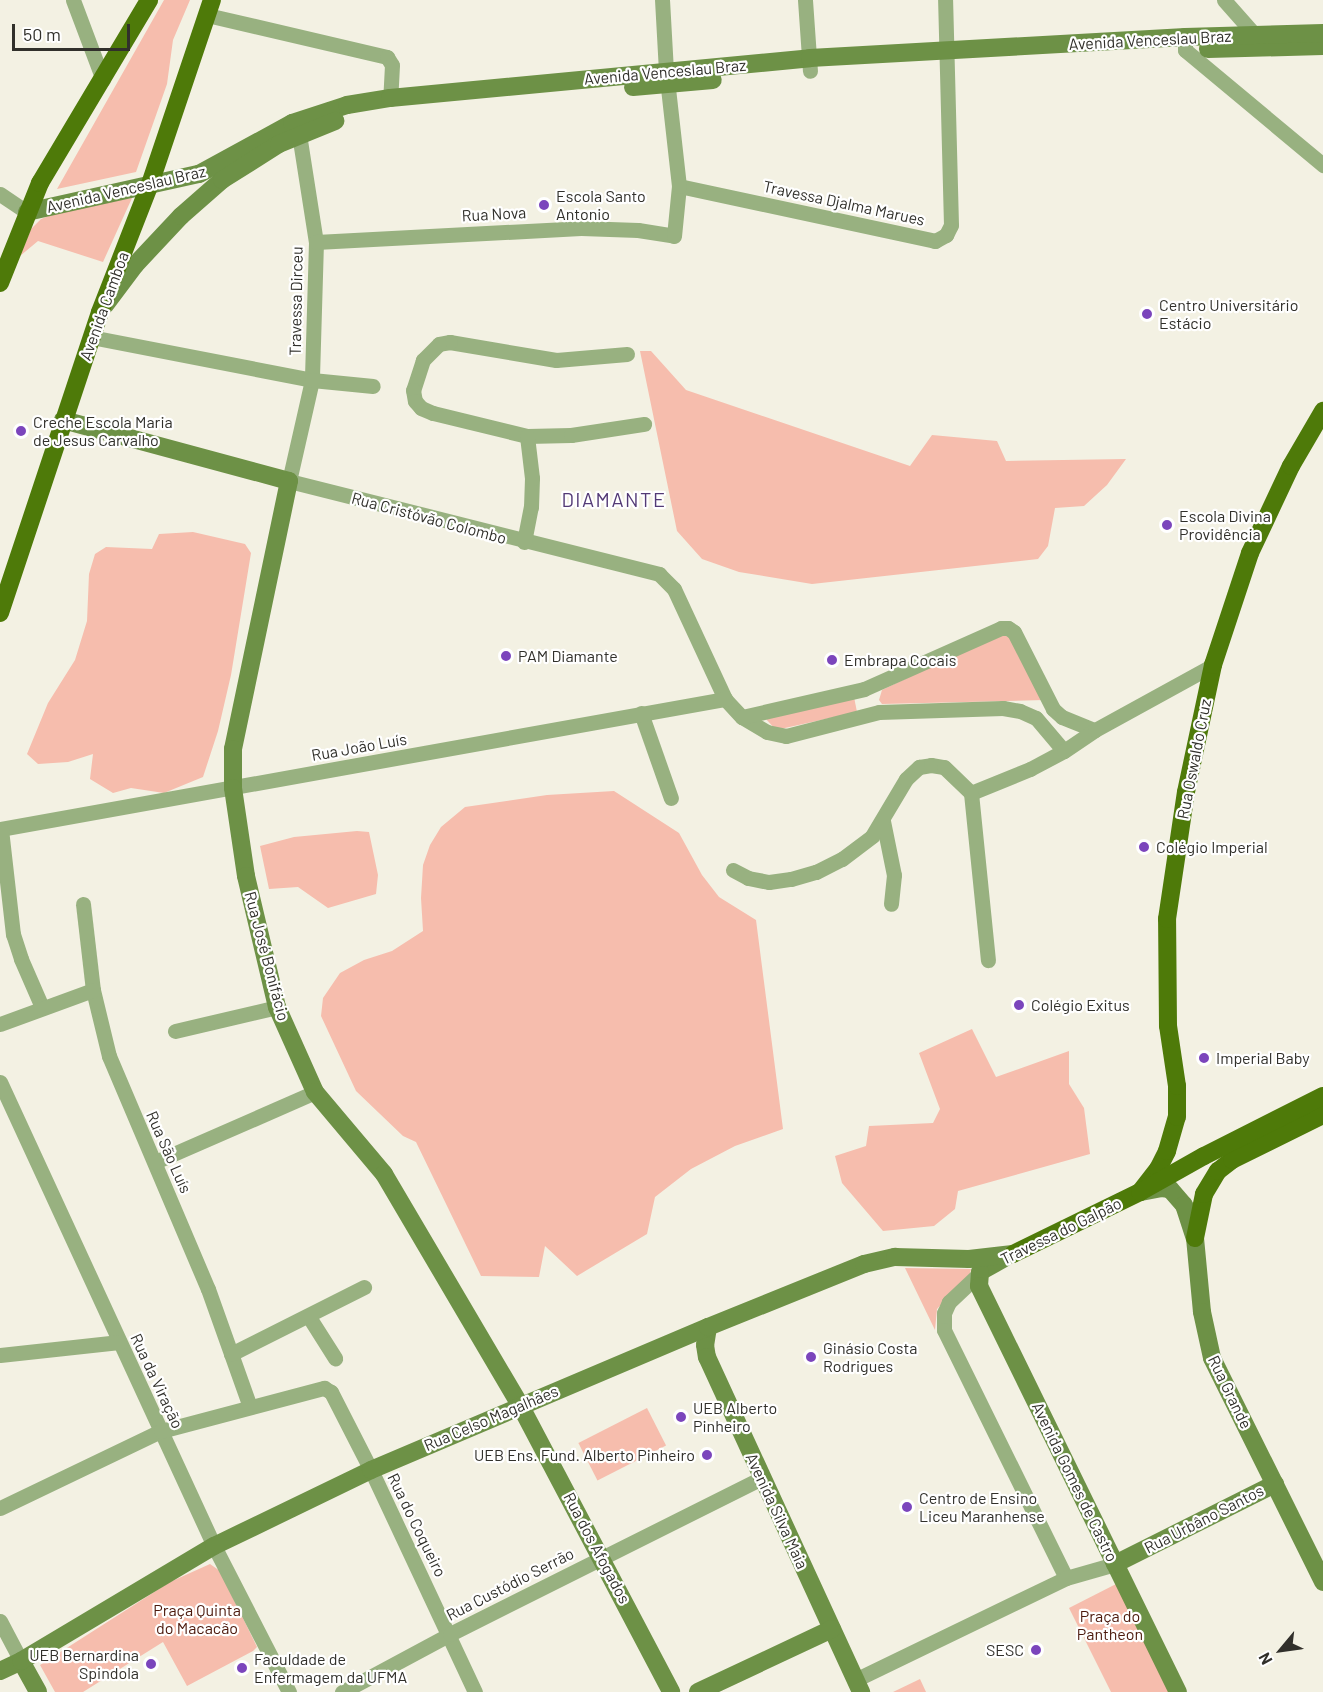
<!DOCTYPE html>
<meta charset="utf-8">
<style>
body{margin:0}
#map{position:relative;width:1323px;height:1692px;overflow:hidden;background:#f3f1e3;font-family:Barlow,sans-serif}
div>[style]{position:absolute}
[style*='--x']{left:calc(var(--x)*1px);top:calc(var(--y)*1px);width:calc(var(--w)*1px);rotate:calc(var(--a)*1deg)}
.green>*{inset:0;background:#f6bdad;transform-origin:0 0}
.street>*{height:15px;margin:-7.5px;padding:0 7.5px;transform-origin:7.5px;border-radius:7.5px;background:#98b180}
.secondary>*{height:18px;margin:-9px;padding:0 9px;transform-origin:9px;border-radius:9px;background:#6d9146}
.primary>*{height:18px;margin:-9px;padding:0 9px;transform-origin:9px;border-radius:9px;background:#4e7a09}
.dots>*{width:16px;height:16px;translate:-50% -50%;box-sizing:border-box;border:3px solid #fff;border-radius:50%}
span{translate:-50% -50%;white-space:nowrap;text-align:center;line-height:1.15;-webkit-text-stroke:4.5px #fff;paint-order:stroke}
.street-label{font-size:16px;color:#31302b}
.poi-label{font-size:16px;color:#31302b}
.left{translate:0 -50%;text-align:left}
.right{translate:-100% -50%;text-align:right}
.park-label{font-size:16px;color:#4c190c}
.quarter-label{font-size:20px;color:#533a76;letter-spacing:1.5px}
.north{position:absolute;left:1251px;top:1620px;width:60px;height:60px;-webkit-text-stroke:4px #fff;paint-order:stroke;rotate:241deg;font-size:16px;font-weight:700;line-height:24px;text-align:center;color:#31302b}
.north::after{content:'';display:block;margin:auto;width:21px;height:27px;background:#31302b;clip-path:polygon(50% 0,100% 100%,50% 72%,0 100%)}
.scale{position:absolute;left:12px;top:24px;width:118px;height:27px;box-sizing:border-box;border:3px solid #31302b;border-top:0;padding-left:8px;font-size:18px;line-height:21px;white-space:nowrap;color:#31302b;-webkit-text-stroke:4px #fff;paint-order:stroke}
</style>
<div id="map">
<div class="green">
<div style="clip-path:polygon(164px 0,190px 0,173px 40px,167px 84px,136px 172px,57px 189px)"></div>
<div style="clip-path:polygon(132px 198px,103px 262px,38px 241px,20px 256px,31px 229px,41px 219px,67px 209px)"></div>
<div style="clip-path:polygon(640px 351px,651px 351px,686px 390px,910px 466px,932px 435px,997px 441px,1006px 461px,1126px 459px,1107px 485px,1084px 506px,1055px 508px,1048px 546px,1038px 559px,812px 584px,739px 572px,702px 559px,677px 531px)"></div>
<div style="clip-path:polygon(193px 532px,245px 544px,251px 553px,231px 675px,218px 731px,203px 777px,164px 793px,131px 788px,113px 793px,90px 779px,93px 754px,68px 762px,38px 764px,27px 754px,48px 703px,75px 660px,87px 621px,89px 574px,95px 554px,106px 547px,152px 549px,159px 534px)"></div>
<div style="clip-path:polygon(999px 634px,1010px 637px,1044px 700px,882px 704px,879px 700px,882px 690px)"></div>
<div style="clip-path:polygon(854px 697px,857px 712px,776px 730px,766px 719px)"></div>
<div style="clip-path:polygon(614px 791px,679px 833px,702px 875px,719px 897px,756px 920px,783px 1129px,735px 1146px,691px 1169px,655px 1197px,647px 1234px,577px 1276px,545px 1246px,539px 1277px,481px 1276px,416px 1142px,403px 1136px,356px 1091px,321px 1016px,323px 998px,340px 973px,364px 960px,392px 951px,423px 931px,421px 898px,423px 865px,430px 845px,441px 827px,465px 807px,547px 795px)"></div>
<div style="clip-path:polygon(357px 831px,369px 832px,378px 875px,376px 894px,328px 908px,298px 887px,269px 889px,260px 846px,294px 837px)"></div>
<div style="clip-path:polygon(972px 1029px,996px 1077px,1069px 1051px,1069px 1084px,1084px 1108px,1090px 1154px,958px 1191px,955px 1209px,934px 1226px,883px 1231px,842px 1183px,835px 1156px,866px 1146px,869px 1126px,933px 1123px,940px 1109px,919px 1053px)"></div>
<div style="clip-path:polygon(905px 1268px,971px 1269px,970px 1274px,937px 1309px,935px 1330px)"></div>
<div style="left:647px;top:1408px;width:42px;height:77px;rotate:63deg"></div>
<div style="clip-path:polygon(210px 1564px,220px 1571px,257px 1647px,253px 1651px,187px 1686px,163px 1642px,83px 1692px,55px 1692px,40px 1665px,170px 1582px)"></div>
<div style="clip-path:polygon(1120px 1582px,1174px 1692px,1111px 1692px,1069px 1608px)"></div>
<div style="clip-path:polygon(920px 1679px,926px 1692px,893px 1692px)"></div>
</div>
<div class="street">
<div style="--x:73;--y:0;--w:85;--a:69.4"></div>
<div style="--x:805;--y:0;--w:71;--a:86"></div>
<div style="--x:1224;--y:0;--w:47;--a:48.5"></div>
<div style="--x:1255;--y:35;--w:8;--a:90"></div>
<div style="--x:207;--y:15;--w:185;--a:13.1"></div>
<div style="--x:387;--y:57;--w:9;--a:58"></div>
<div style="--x:392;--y:65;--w:33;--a:93"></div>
<div style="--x:1185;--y:37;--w:13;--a:90"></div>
<div style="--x:1185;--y:50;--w:180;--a:39.8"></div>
<div style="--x:295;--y:128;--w:7;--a:56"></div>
<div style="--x:299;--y:134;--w:109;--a:81.1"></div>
<div style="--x:316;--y:242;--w:138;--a:91.7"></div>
<div style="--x:312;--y:380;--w:104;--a:102.8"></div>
<div style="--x:289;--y:481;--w:382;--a:14.1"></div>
<div style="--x:659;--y:574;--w:21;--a:45"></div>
<div style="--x:674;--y:589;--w:121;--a:65.1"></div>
<div style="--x:725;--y:699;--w:25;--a:47"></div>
<div style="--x:742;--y:717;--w:29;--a:31"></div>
<div style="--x:767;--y:732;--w:19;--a:12"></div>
<div style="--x:786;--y:736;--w:96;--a:-14.5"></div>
<div style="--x:879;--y:712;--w:124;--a:-1.8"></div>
<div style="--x:1003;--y:708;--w:17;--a:10"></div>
<div style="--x:1020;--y:711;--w:17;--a:24"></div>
<div style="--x:1036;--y:718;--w:43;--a:49.7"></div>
<div style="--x:679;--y:186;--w:262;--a:12.1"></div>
<div style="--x:935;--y:241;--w:13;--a:-29"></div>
<div style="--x:946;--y:235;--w:11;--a:-63"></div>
<div style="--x:951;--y:225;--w:225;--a:-91.5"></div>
<div style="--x:0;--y:194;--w:32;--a:34"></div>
<div style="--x:316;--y:242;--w:265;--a:-3"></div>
<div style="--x:581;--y:228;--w:57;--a:2"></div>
<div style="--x:638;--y:230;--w:36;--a:9"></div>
<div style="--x:674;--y:236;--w:50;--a:-84.3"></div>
<div style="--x:679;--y:186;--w:116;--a:-96.4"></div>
<div style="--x:666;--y:71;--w:71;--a:-93.2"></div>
<div style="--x:91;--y:337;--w:225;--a:11"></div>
<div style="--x:312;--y:380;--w:61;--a:5.6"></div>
<div style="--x:627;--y:354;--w:71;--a:175.2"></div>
<div style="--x:556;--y:360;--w:108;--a:-170.4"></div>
<div style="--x:450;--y:342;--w:11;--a:170"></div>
<div style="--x:439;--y:344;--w:23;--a:135"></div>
<div style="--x:423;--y:360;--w:32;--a:108"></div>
<div style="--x:413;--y:390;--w:11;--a:80"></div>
<div style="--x:415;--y:401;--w:9;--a:49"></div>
<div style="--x:421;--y:408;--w:13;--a:23"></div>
<div style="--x:433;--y:413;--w:97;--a:13.7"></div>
<div style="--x:527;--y:436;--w:44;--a:-1.3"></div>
<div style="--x:571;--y:435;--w:74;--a:-8.6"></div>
<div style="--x:524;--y:542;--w:36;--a:-79"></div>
<div style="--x:531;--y:507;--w:29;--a:-88"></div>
<div style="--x:532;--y:478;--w:42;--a:-96.8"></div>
<div style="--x:641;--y:713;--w:90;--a:70.6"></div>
<div style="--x:742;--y:717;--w:125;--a:-12.9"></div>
<div style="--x:864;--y:689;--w:150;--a:-24"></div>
<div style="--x:1001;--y:628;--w:7;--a:0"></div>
<div style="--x:1008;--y:628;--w:7;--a:34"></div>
<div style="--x:1014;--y:632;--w:86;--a:63.1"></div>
<div style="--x:1053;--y:709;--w:12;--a:42"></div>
<div style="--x:1062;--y:717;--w:35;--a:22"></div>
<div style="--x:971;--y:793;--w:64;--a:-22.1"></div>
<div style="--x:1030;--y:769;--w:38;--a:-28"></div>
<div style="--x:1064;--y:751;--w:37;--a:-34"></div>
<div style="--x:1095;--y:730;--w:135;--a:-28.8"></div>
<div style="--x:971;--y:793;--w:168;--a:84.2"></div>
<div style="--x:883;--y:821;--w:55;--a:78.5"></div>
<div style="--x:894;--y:875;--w:29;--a:96"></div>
<div style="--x:0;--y:829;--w:737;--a:-10.17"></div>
<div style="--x:1;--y:829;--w:106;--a:83.5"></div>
<div style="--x:13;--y:934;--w:26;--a:72"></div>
<div style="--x:21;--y:959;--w:52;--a:66.4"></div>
<div style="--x:733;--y:870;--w:17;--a:28"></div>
<div style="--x:748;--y:878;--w:21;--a:11"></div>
<div style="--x:769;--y:882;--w:22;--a:-8"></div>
<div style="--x:791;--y:879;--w:26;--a:-16"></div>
<div style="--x:816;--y:872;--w:29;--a:-27"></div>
<div style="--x:842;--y:859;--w:38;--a:-37"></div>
<div style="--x:872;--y:836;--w:66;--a:-59.2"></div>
<div style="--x:906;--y:779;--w:18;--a:-43"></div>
<div style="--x:919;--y:767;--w:12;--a:-9"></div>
<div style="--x:931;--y:765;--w:13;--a:9"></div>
<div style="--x:944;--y:767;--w:37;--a:44"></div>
<div style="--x:83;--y:904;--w:87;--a:83.4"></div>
<div style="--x:93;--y:990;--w:68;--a:76.4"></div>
<div style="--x:109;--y:1056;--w:253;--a:67"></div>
<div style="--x:208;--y:1289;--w:125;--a:70.4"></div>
<div style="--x:0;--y:1024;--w:99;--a:-20.1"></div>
<div style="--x:175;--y:1031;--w:105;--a:-13.2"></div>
<div style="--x:0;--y:1082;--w:511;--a:65.24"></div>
<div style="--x:214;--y:1546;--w:164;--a:62.8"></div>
<div style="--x:155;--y:1162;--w:175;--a:-23.6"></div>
<div style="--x:983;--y:1270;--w:47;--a:136.7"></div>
<div style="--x:949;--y:1302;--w:12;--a:114"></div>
<div style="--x:944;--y:1313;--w:17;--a:90"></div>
<div style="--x:944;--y:1330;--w:276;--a:63.8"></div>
<div style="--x:309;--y:1317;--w:49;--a:57.6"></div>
<div style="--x:231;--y:1354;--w:149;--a:-26.7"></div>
<div style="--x:0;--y:1355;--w:120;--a:-6.2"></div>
<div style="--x:0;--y:1508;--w:178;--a:-25.6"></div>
<div style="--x:161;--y:1431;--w:169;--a:-14.8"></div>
<div style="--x:324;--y:1388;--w:8;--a:30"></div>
<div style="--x:331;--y:1392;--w:88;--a:62.9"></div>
<div style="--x:371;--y:1470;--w:245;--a:64.9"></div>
<div style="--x:0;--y:1621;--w:45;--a:62.3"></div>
<div style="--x:855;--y:1680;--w:234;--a:-25.8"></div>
<div style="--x:1066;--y:1578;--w:51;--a:-15.9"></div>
<div style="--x:342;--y:1692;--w:123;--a:-28.2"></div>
<div style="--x:450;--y:1634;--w:348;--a:-26.6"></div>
</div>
<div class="secondary">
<div style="--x:1208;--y:49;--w:115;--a:-1.5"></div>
<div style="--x:633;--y:87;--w:80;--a:-5"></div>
<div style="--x:27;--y:212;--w:176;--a:-12.5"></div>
<div style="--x:199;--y:174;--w:106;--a:-28.7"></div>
<div style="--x:292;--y:123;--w:58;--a:-18.1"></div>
<div style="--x:347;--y:105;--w:44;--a:-9.2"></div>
<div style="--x:390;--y:98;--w:422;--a:-5.4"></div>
<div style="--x:810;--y:58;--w:376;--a:-3.2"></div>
<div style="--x:1185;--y:37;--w:138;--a:-1.7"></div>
<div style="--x:105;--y:305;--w:50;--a:-53.1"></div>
<div style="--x:135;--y:265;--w:67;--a:-46.8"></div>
<div style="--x:181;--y:216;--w:55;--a:-41.3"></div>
<div style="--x:222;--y:180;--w:67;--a:-32.3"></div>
<div style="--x:279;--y:144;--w:61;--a:-22.3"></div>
<div style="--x:63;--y:420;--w:234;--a:15.1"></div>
<div style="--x:289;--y:481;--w:274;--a:101.8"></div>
<div style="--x:233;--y:749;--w:39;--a:90"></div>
<div style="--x:233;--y:788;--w:89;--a:81.6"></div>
<div style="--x:246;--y:876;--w:135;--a:76.7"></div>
<div style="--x:277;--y:1007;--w:93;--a:65.9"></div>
<div style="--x:315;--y:1092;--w:107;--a:49.9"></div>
<div style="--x:384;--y:1174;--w:268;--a:59.5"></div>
<div style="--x:520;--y:1405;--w:324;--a:62.2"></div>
<div style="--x:1141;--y:1192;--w:20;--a:-11"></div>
<div style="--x:1161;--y:1188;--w:9;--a:6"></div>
<div style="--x:1170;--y:1189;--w:21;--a:49"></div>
<div style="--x:1184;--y:1205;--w:35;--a:72"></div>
<div style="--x:1195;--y:1238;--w:74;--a:84.6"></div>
<div style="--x:1202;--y:1312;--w:47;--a:77.7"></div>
<div style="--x:1212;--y:1358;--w:250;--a:63.6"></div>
<div style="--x:1003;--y:1259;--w:26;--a:151"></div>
<div style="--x:980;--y:1272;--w:14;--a:94"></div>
<div style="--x:979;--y:1286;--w:452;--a:63.9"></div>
<div style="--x:708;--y:1327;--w:18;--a:99"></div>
<div style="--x:705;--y:1345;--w:12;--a:81"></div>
<div style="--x:707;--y:1357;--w:369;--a:65.3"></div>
<div style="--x:1115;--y:1564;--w:179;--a:-26.6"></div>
<div style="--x:21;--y:1661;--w:35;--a:61"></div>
<div style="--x:0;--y:1671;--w:23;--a:-25"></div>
<div style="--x:21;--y:1661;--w:225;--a:-30.8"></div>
<div style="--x:214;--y:1546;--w:174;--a:-25.8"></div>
<div style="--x:371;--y:1470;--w:366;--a:-23"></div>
<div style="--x:708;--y:1327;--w:168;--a:-22"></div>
<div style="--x:864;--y:1264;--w:32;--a:-13"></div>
<div style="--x:895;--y:1257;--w:74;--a:1.5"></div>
<div style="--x:969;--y:1259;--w:44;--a:-6.5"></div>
<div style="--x:698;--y:1692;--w:148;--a:-25.2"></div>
</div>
<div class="primary">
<div style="--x:0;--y:283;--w:108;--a:-68.2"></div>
<div style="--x:40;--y:183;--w:213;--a:-59.2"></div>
<div style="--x:0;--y:613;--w:317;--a:-71.6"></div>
<div style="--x:100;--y:312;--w:137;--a:-68.7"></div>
<div style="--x:150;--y:184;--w:194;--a:-71.4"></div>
<div style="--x:1140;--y:1192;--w:29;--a:-52"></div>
<div style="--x:1158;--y:1169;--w:20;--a:-63"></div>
<div style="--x:1167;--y:1151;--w:35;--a:-74"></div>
<div style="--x:1177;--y:1117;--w:31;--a:-90"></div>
<div style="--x:1177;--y:1086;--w:61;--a:-98.5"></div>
<div style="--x:1168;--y:1026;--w:107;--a:-90.5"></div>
<div style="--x:1167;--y:919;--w:128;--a:-81.5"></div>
<div style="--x:1186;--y:792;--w:130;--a:-78"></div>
<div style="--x:1213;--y:665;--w:118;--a:-71.7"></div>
<div style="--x:1250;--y:553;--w:96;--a:-64.8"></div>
<div style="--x:1291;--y:466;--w:64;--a:-59.8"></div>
<div style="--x:1195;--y:1238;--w:45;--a:-78.4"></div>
<div style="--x:1204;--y:1194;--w:27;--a:-59"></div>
<div style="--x:1218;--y:1171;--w:18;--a:-38"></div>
<div style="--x:1232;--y:1160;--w:102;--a:-26.3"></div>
<div style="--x:1013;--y:1254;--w:141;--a:-26"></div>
<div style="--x:1140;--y:1192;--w:73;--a:-29.4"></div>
<div style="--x:1204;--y:1156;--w:133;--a:-26.8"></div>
</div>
<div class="dots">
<div style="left:544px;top:205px;background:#7b45bc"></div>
<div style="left:1147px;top:314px;background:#7b45bc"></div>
<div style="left:21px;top:431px;background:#7b45bc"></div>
<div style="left:1167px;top:525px;background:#7b45bc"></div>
<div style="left:506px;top:656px;background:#7b45bc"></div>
<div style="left:832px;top:660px;background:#7b45bc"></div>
<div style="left:1144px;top:847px;background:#7b45bc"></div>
<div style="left:1019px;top:1005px;background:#7b45bc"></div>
<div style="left:1204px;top:1058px;background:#7b45bc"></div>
<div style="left:811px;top:1357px;background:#7b45bc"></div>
<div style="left:681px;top:1417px;background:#7b45bc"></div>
<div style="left:707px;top:1455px;background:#7b45bc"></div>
<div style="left:907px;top:1507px;background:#7b45bc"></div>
<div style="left:1036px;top:1650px;background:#7b45bc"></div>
<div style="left:151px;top:1664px;background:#7b45bc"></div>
<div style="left:242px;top:1668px;background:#7b45bc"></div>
</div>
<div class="street-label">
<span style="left:1150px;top:40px;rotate:-3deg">Avenida Venceslau Braz</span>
<span style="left:665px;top:72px;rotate:-5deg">Avenida Venceslau Braz</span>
<span style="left:126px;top:189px;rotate:-13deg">Avenida Venceslau Braz</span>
<span style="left:844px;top:203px;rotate:12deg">Travessa Djalma Marues</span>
<span style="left:494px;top:214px;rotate:-3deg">Rua Nova</span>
<span style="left:296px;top:301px;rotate:-89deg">Travessa Dirceu</span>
<span style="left:104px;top:306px;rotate:-70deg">Avenida Camboa</span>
<span style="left:429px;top:518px;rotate:15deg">Rua Cristóvão Colombo</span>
<span style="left:359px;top:747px;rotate:-10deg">Rua João Luís</span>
<span style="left:1194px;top:759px;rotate:-79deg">Rua Oswaldo Cruz</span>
<span style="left:267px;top:956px;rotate:75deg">Rua José Bonifácio</span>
<span style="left:169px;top:1152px;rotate:66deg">Rua São Luís</span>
<span style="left:1061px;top:1231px;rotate:-26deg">Travessa do Galpão</span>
<span style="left:157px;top:1381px;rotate:65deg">Rua da Viração</span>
<span style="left:1230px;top:1392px;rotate:64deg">Rua Grande</span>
<span style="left:491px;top:1418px;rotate:-23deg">Rua Celso Magalhães</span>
<span style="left:1075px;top:1482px;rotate:64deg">Avenida Gomes de Castro</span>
<span style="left:777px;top:1511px;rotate:65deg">Avenida Silva Maia</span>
<span style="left:1204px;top:1519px;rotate:-27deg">Rua Urbâno Santos</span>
<span style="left:417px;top:1525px;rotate:64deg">Rua do Coqueiro</span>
<span style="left:597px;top:1548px;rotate:62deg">Rua dos Afogados</span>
<span style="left:510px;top:1584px;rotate:-27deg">Rua Custódio Serrão</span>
</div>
<div class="poi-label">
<span class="left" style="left:556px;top:205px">Escola Santo<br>Antonio</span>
<span class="left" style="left:1159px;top:314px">Centro Universitário<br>Estácio</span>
<span class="left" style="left:33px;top:431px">Creche Escola Maria<br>de Jesus Carvalho</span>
<span class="left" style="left:1179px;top:525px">Escola Divina<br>Providência</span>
<span class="left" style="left:518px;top:656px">PAM Diamante</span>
<span class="left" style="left:844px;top:660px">Embrapa Cocais</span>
<span class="left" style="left:1156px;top:847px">Colégio Imperial</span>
<span class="left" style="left:1031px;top:1005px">Colégio Exitus</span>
<span class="left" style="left:1216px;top:1058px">Imperial Baby</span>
<span class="left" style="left:823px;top:1357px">Ginásio Costa<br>Rodrigues</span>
<span class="left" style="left:693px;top:1417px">UEB Alberto<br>Pinheiro</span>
<span class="right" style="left:695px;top:1455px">UEB Ens. Fund. Alberto Pinheiro</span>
<span class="left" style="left:919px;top:1507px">Centro de Ensino<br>Liceu Maranhense</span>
<span class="right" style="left:1024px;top:1650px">SESC</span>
<span class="right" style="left:139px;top:1664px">UEB Bernardina<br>Spindola</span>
<span class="left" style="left:254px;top:1668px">Faculdade de<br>Enfermagem da UFMA</span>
</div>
<div class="park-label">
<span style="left:197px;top:1619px">Praça Quinta<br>do Macacão</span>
<span style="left:1110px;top:1625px">Praça do<br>Pantheon</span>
</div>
<div class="quarter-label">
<span style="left:614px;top:499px">DIAMANTE</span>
</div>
<div class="north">N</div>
<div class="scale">50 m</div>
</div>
